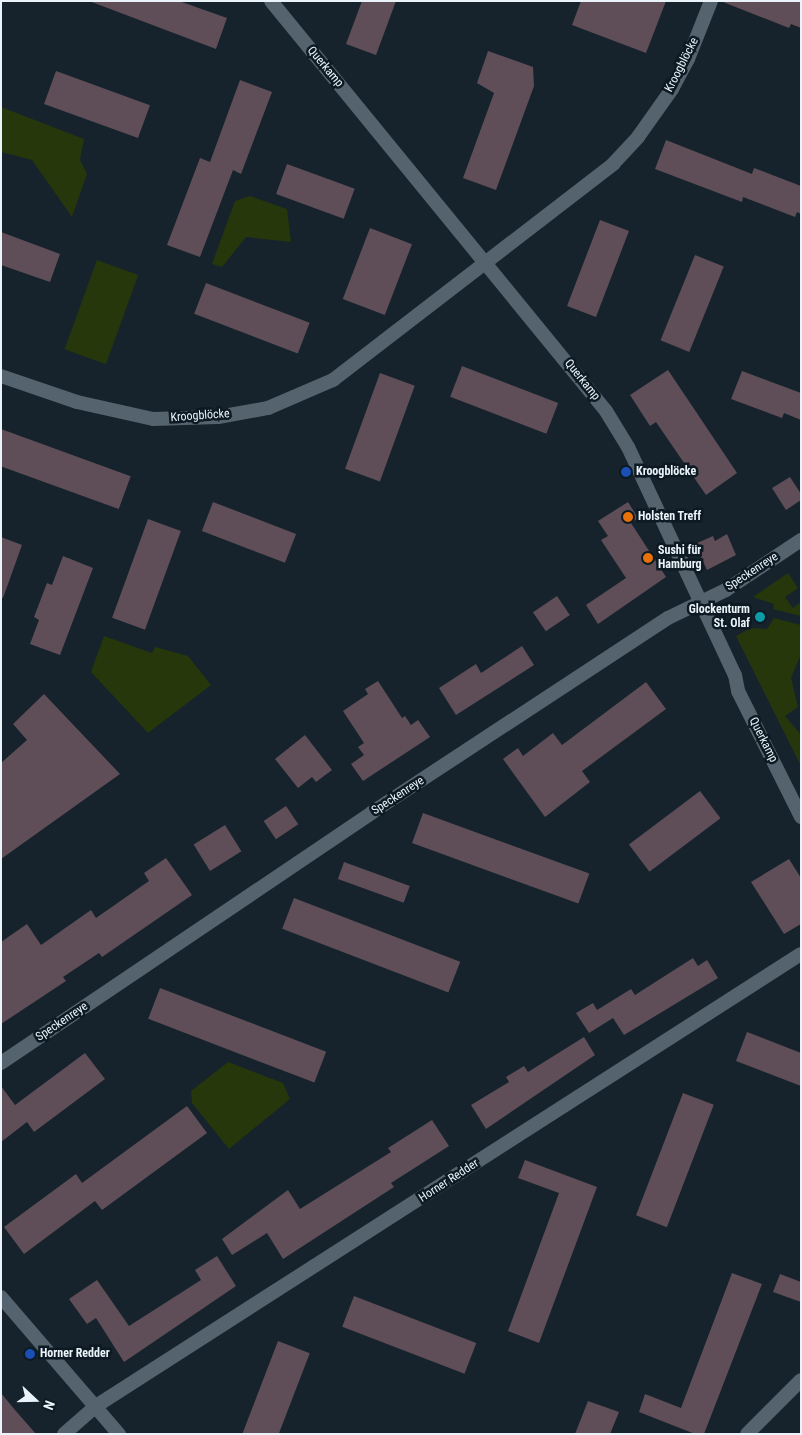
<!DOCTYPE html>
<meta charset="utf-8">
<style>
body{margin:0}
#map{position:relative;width:802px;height:1435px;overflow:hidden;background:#16232c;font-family:"Roboto Condensed",sans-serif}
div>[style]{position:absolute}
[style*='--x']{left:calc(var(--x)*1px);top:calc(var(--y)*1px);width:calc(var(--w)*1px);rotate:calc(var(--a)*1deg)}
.green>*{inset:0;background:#25370b;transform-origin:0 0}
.building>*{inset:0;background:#5f4e57;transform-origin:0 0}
.minor>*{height:14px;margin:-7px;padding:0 7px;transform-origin:7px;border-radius:7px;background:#54636e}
.dots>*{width:14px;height:14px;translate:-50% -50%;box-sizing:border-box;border:2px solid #0d1a23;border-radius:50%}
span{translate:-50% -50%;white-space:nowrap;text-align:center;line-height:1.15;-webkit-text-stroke:5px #0d1a23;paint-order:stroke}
.street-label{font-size:12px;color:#eaf3f9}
.poi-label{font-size:12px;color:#eaf3f9;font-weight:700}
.left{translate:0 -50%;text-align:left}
.right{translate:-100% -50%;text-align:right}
.frame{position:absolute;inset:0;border:2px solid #eaf3f9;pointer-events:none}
.north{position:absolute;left:10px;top:1375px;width:50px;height:50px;-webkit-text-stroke:4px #0d1a23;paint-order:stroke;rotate:111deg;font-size:14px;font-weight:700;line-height:20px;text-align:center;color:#eaf3f9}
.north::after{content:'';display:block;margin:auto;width:18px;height:22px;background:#eaf3f9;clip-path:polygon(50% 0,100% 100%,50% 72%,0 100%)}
</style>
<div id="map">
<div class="green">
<div style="clip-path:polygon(1px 107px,84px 139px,80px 160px,87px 174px,72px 217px,32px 160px,1px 152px)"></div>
<div style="clip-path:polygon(250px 196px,287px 209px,291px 242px,246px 237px,222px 267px,212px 264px,235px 201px)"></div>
<div style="left:97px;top:260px;width:44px;height:95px;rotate:20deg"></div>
<div style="clip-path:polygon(788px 573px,798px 588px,785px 597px,793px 608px,801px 602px,801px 616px,773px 609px,774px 604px,753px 597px)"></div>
<div style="clip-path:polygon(774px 618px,801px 625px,801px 654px,791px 678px,798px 707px,785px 716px,801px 735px,801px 766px,736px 636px,751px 628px,767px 629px)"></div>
<div style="clip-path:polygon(104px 636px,152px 653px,155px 647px,188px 656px,211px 685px,148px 733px,91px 672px)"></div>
<div style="clip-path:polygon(228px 1062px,283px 1083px,290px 1099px,229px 1149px,192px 1103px,191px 1091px)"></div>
</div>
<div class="building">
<div style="clip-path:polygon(89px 1px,179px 1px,227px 18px,216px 49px)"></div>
<div style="clip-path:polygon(362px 1px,396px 1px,376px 55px,346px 44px)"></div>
<div style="clip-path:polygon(581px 1px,666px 1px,646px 53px,572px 25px)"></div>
<div style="clip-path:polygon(801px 1px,801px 28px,791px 24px,789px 28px,723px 2px)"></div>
<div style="clip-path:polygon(488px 51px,533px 67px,534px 86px,496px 190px,463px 178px,494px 93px,477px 83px)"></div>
<div style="left:56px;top:71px;width:100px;height:35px;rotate:20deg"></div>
<div style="clip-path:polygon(240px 80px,272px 92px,241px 174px,233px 170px,200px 257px,167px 245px,200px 158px,210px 162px)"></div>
<div style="clip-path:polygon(666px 140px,752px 174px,754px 168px,801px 186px,801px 214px,797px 212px,795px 217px,743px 197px,742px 202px,655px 169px)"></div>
<div style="left:287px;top:164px;width:72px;height:32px;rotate:20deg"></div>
<div style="left:600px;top:220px;width:31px;height:92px;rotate:21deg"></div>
<div style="left:370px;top:228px;width:45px;height:76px;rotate:21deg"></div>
<div style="clip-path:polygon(1px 232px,60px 254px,50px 282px,1px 265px)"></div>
<div style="left:695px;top:255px;width:31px;height:92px;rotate:22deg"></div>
<div style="left:206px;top:283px;width:111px;height:33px;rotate:21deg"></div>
<div style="left:462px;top:366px;width:103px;height:33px;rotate:21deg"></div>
<div style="clip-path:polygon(668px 370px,737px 473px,706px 495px,656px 422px,650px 426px,630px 395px)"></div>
<div style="clip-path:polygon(742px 371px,801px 393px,801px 420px,784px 413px,782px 418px,731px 399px)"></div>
<div style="left:380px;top:373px;width:37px;height:102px;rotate:20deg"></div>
<div style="left:1px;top:429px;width:138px;height:35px;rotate:20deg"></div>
<div style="clip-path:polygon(790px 477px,801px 494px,801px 500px,786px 510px,772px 488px)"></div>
<div style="left:213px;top:502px;width:89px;height:31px;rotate:21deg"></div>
<div style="clip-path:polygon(628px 502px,638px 518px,631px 523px,666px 577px,598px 624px,586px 605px,626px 578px,601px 540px,608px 536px,598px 521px)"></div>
<div style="left:148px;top:519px;width:35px;height:105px;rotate:20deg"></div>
<div style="clip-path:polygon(727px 534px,736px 555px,707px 570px,695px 544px,713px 536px,715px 541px)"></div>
<div style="clip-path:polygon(1px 537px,22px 545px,3px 598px,1px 597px)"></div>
<div style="clip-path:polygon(63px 556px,93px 568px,60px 655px,30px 644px,39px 620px,34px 617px,47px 583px,52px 585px)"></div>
<div style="left:557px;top:596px;width:23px;height:29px;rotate:56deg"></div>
<div style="clip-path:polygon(522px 646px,534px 665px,456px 715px,439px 688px,476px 664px,481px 673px)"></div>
<div style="clip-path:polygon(378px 681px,402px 718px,405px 716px,411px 725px,418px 720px,430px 737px,363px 781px,351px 764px,364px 755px,358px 747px,364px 743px,343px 711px,368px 694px,365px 689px)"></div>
<div style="clip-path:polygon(646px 682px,666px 709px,582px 771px,590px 782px,545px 817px,503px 759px,518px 748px,523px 756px,553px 733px,562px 745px)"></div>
<div style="clip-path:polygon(44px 694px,120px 774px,1px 859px,1px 763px,27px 740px,13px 724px)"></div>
<div style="clip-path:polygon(305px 735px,332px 770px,316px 782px,312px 777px,298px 788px,275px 759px)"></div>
<div style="left:700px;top:791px;width:34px;height:89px;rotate:53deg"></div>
<div style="left:286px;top:806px;width:22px;height:27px;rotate:56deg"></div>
<div style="left:423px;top:813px;width:177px;height:32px;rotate:20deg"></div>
<div style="left:225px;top:825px;width:31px;height:37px;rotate:58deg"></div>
<div style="clip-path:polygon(166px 858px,192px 895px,102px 957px,99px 953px,63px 977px,66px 981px,1px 1024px,1px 942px,27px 924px,41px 945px,91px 910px,96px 918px,149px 881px,144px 873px)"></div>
<div style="clip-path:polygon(789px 859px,801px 878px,801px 924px,784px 934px,751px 882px)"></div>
<div style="left:344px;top:862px;width:70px;height:18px;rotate:20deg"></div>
<div style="left:294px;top:898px;width:178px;height:33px;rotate:21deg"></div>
<div style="clip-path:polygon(693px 958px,698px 966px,707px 960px,718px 978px,624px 1035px,613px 1018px,589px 1033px,576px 1013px,593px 1003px,597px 1010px,631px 989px,635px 995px)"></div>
<div style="left:160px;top:988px;width:178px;height:33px;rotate:21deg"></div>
<div style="clip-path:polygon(747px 1032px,801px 1053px,801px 1086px,736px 1061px)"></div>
<div style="clip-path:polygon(584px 1037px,595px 1055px,486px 1129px,471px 1105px,509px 1082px,506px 1077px,524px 1066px,528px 1072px)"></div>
<div style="clip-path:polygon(85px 1053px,105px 1079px,34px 1132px,27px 1122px,1px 1142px,1px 1086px,15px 1105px)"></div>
<div style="left:683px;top:1093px;width:33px;height:131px;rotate:21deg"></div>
<div style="clip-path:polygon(187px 1106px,207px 1133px,102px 1210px,95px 1201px,24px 1254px,4px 1227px,76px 1174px,82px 1183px)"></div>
<div style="clip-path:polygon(432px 1120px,449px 1146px,391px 1183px,394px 1187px,283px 1259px,267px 1233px,232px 1255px,222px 1239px,288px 1190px,300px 1209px,391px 1152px,388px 1148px)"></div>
<div style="clip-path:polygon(525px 1160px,597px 1187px,539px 1343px,508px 1331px,559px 1193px,518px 1178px)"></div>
<div style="clip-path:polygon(217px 1256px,236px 1286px,124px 1362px,96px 1318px,87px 1324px,69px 1299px,97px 1280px,129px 1326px,201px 1280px,195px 1270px)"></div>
<div style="clip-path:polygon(732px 1273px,762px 1284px,704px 1434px,695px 1434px,639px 1412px,645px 1394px,681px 1408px)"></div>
<div style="clip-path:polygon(780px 1274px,801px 1282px,801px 1302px,773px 1292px)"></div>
<div style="left:354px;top:1296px;width:131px;height:33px;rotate:21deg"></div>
<div style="left:278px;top:1341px;width:34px;height:99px;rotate:21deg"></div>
<div style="clip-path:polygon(1px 1393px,15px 1410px,36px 1434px,1px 1434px)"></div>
<div style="clip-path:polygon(588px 1401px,619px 1412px,610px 1434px,575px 1434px)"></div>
</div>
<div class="minor">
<div style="--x:271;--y:1;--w:529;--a:50.75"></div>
<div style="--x:606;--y:411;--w:42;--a:58.6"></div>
<div style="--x:628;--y:447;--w:252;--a:64.9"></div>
<div style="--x:735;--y:675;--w:16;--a:79"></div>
<div style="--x:738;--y:691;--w:141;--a:63.4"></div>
<div style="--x:1;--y:376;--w:80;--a:18.9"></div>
<div style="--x:77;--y:402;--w:78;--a:12.6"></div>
<div style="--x:153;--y:419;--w:65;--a:-1.8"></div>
<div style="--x:218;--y:417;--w:51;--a:-10.2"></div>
<div style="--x:268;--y:408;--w:71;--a:-23.3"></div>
<div style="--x:333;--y:380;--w:354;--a:-37.6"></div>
<div style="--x:613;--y:164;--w:37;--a:-47"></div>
<div style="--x:638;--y:137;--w:59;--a:-54.7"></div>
<div style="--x:672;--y:89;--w:34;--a:-62"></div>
<div style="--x:688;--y:59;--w:62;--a:-68.4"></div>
<div style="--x:1;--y:1063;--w:447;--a:-34"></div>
<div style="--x:371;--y:813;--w:355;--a:-33.3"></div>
<div style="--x:668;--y:618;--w:64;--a:-25.8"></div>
<div style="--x:726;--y:590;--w:90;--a:-33.7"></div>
<div style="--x:1;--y:1297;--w:181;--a:49.3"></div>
<div style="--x:64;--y:1434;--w:43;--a:-41.2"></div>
<div style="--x:96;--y:1406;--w:837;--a:-32.67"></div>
<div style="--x:747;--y:1434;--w:76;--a:-45"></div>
</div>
<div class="dots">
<div style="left:626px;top:472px;background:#1a4fb4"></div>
<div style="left:628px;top:517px;background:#e8710a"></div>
<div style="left:648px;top:558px;background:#e8710a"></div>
<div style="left:760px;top:617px;background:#0f9aa8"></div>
<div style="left:30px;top:1354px;background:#1a4fb4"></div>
</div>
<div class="street-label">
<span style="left:682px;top:65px;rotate:-63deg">Kroogblöcke</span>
<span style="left:325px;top:67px;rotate:50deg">Querkamp</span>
<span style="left:582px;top:380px;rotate:51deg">Querkamp</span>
<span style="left:200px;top:416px;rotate:-4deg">Kroogblöcke</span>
<span style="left:752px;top:572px;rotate:-33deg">Speckenreye</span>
<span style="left:763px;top:740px;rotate:63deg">Querkamp</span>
<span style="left:398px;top:796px;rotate:-33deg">Speckenreye</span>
<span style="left:62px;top:1022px;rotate:-34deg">Speckenreye</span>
<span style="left:449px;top:1181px;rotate:-33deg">Horner Redder</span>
</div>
<div class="poi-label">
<span class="left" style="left:636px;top:472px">Kroogblöcke</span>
<span class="left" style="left:638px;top:517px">Holsten Treff</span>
<span class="left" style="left:658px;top:558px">Sushi für<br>Hamburg</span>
<span class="right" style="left:750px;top:617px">Glockenturm<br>St. Olaf</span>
<span class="left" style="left:40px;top:1354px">Horner Redder</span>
</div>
<div class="frame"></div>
<div class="north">N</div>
</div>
